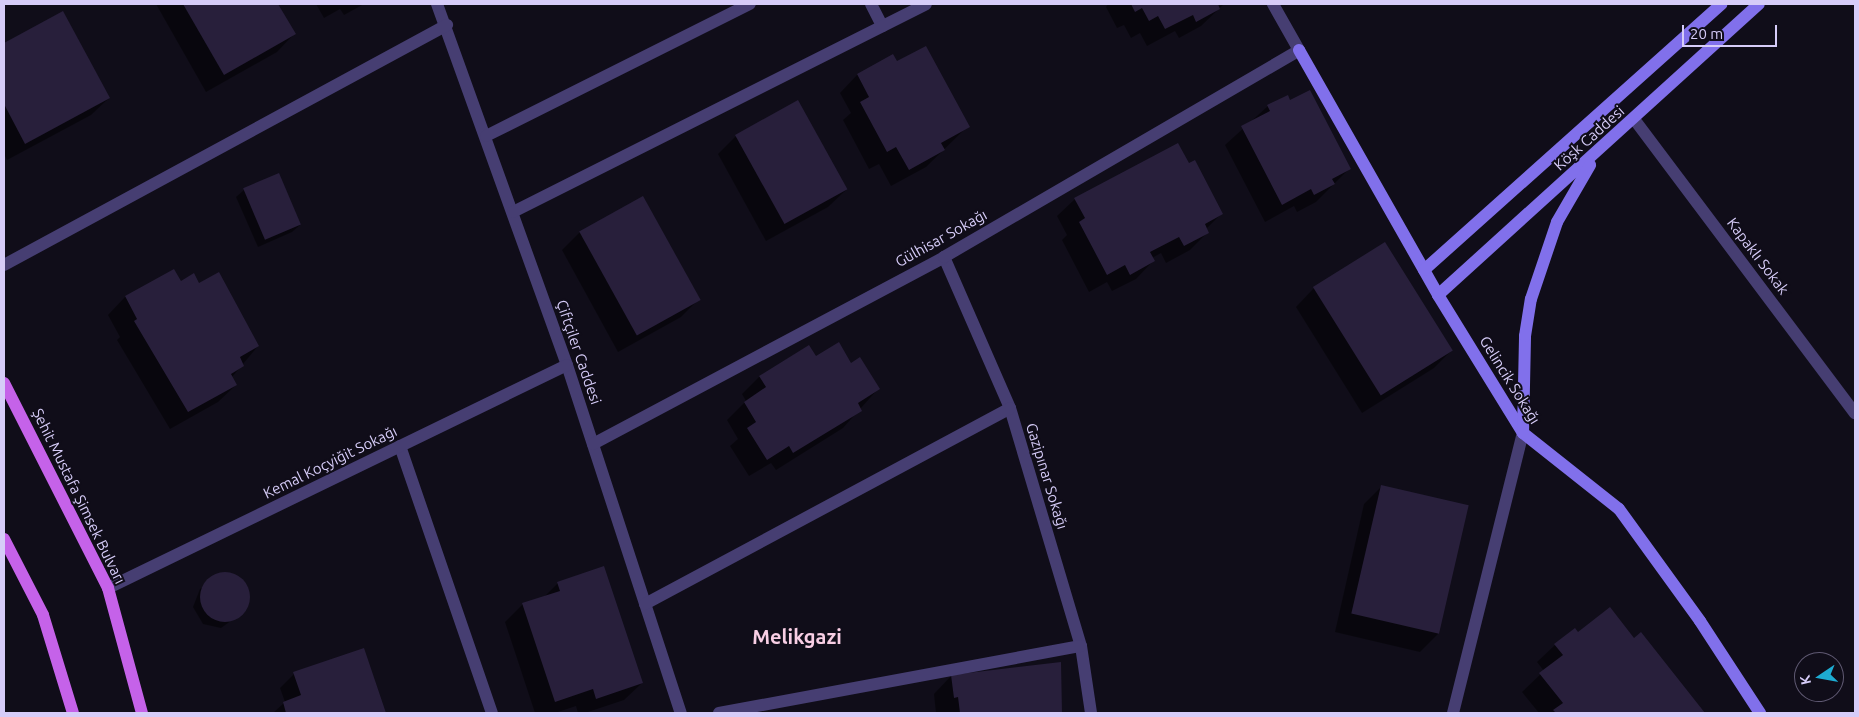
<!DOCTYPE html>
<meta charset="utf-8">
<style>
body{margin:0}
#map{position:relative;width:1859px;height:717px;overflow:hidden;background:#100d19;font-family:Ubuntu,sans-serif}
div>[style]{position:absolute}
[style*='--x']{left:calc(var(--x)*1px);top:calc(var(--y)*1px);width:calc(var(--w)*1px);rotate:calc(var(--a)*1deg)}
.shadow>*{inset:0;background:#0007}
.building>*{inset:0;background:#281f3b;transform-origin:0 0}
.round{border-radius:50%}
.street>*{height:12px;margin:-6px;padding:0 6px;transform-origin:6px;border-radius:6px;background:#463e72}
.secondary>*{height:12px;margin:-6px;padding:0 6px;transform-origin:6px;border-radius:6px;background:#8170eb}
.primary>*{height:12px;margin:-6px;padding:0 6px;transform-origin:6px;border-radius:6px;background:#c562e9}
span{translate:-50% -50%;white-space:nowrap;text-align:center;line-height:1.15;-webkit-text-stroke:4px #100d19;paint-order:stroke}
.street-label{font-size:15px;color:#d6ccf8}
.district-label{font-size:20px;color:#f8cee4;font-weight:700}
.frame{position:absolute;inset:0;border:5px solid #d6ccf8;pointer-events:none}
.north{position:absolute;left:1794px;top:652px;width:50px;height:50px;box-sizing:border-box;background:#100d19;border:1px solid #5f5972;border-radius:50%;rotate:258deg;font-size:14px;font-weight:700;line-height:20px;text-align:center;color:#d6ccf8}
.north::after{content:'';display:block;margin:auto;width:18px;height:22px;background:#1eacd2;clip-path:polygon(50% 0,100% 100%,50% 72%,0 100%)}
.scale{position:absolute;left:1682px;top:25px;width:95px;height:22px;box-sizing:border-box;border:2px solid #d6ccf8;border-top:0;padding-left:6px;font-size:15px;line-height:18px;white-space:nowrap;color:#d6ccf8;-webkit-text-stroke:4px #100d19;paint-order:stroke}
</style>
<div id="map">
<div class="shadow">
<div style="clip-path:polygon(156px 4px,277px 4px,294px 34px,277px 52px,206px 92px)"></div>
<div style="clip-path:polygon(316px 4px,364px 4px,344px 15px,340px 9px,324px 18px)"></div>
<div style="clip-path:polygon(1108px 4px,1224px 4px,1201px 26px,1179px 38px,1175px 31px,1147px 46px,1140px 33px,1131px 38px,1124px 25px,1117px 28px,1106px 7px)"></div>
<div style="clip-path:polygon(63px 12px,109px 98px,91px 115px,7px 160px,4px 154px,4px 45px)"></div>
<div style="clip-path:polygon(892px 56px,896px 63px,968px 126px,926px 167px,891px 186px,879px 164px,869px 169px,843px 120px,851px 113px,840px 93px,857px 75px)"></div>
<div style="clip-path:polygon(1290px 102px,1350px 168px,1316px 202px,1297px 212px,1294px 206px,1265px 222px,1225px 145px,1268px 106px)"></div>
<div style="clip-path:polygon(736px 136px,846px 190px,828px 207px,766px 241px,718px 154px)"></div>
<div style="clip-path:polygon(1188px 165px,1221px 214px,1206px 229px,1208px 232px,1190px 250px,1166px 263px,1161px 253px,1152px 258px,1153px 261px,1136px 279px,1112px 291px,1107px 282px,1089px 292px,1062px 240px,1067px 235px,1057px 216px,1075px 199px)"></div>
<div style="clip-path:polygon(244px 190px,300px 225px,292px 232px,258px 247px,236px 197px)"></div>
<div style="clip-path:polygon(643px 198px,698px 300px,681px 317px,618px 352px,562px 250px,580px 232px)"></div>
<div style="clip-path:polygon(1384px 244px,1452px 350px,1434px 368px,1362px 413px,1296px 307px,1313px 289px)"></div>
<div style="clip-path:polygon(174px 271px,180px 283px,199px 285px,258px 346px,232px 377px,236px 385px,218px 402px,170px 429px,117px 340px,120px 337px,108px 315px,125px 297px)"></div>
<div style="clip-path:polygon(808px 346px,816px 358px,851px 365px,878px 389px,843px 428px,776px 470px,771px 463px,749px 476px,730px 446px,738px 439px,727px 420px,746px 401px,742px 394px,759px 377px)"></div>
<div style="clip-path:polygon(1382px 486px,1438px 634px,1420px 652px,1335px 632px,1364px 504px)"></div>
<div style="clip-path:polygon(221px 574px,240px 578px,249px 595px,242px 613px,221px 628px,203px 624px,193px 607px,200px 589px)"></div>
<div style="clip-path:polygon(558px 583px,642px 683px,624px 700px,585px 713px,578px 713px,576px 706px,555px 713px,535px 713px,505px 622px,523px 604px,543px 598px)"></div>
<div style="clip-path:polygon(1578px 633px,1633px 639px,1641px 634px,1703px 713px,1539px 713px,1522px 692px,1544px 671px,1537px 662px,1555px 645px)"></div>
<div style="clip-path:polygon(363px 650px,385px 713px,273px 713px,285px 702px,280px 688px,294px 674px)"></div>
<div style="clip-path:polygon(1060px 664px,1061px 713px,936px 713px,934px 694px,951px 676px)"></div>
</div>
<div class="building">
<div style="clip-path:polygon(183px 4px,278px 4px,296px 34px,224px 75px)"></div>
<div style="clip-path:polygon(1131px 4px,1218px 4px,1220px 9px,1196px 22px,1193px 15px,1165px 29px,1158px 16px,1149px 21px,1142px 8px,1135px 12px)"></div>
<div style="clip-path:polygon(63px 11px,110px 98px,25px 144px,4px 104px,4px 43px)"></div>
<div style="clip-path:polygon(926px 46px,970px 127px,941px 143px,945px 150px,909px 170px,896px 147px,887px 152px,860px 102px,869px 97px,857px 74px,893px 54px,897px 61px)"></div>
<div style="clip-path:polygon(1310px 90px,1351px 169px,1332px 179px,1335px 184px,1314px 195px,1311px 189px,1282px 205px,1241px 126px,1270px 111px,1267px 105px,1288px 95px,1290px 100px)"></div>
<div style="left:798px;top:100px;width:102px;height:72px;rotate:61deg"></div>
<div style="clip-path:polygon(1178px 143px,1189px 163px,1195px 160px,1223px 214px,1205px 224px,1209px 233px,1184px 246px,1179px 237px,1150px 252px,1155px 261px,1130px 275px,1125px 265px,1107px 275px,1079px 222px,1085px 218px,1074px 198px)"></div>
<div style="left:279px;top:173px;width:56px;height:39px;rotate:67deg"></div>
<div style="left:643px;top:196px;width:119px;height:73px;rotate:61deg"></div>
<div style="left:1385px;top:242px;width:128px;height:85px;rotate:58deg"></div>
<div style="clip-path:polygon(174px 269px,181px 281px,194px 273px,199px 283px,219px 272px,259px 346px,240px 357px,244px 366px,231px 374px,237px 385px,188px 412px,134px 321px,137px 319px,125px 296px)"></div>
<div style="clip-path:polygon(839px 342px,851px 363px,860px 357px,880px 389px,858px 403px,862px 411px,793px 453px,789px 446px,767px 460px,747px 428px,756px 422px,744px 402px,766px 387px,759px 376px,809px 345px,816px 356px)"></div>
<div style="left:1381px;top:485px;width:90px;height:132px;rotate:13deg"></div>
<div style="clip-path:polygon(604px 566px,643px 683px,596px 699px,593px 689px,555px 702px,522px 603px,560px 591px,557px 582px)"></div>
<div class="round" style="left:200px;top:572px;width:50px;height:50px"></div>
<div style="clip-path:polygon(1610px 607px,1634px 638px,1641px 632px,1705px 713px,1556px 713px,1553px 710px,1563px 703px,1539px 673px,1563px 655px,1554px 644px,1575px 628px,1578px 632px)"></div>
<div style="clip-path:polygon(364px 648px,386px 713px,286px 713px,283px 702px,301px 695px,293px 672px)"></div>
<div style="clip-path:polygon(1061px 662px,1062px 713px,960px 713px,958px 697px,954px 698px,951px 675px)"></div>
</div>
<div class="street">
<div style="--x:437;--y:4;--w:384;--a:70.2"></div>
<div style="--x:567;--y:365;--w:366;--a:71.9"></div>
<div style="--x:871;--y:4;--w:25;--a:63"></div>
<div style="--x:1634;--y:119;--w:368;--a:53.1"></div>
<div style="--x:486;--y:136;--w:295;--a:-26.6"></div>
<div style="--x:513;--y:212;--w:462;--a:-26.7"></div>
<div style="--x:944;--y:257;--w:165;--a:66.4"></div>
<div style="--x:1010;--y:408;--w:248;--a:73.4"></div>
<div style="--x:1081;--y:646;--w:68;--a:81.5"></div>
<div style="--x:4;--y:265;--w:504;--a:-28.45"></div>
<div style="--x:593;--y:444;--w:398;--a:-28"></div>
<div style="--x:944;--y:257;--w:411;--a:-30.2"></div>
<div style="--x:1299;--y:50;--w:53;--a:-119.5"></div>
<div style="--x:400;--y:446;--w:282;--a:71"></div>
<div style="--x:108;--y:588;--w:510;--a:-25.91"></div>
<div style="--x:645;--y:604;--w:414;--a:-28.2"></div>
<div style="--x:719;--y:713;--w:368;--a:-10.5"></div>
<div style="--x:1453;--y:713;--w:289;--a:-76"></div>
</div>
<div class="secondary">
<div style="--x:1299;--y:50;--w:282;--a:60.4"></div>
<div style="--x:1438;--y:295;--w:162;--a:58.4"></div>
<div style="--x:1523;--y:433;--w:122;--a:38.4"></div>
<div style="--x:1619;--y:509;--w:138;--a:54.1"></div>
<div style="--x:1700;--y:621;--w:110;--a:56.9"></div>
<div style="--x:1424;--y:270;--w:399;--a:-41.8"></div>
<div style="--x:1438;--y:295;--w:433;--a:-42.2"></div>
<div style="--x:1523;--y:433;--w:97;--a:-88.8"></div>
<div style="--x:1525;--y:336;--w:37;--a:-81"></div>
<div style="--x:1531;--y:299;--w:81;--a:-71.3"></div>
<div style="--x:1557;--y:222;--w:66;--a:-59.9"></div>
</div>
<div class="primary">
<div style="--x:4;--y:383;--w:230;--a:63.1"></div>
<div style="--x:108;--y:588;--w:130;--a:74.8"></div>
<div style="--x:4;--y:539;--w:85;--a:62.8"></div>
<div style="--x:43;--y:615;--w:102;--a:73"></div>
</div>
<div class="street-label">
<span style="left:1589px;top:138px;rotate:-42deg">Köşk Caddesi</span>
<span style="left:941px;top:238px;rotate:-29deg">Gülhisar Sokağı</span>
<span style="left:1758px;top:256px;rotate:53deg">Kapaklı Sokak</span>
<span style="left:579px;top:352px;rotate:71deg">Çiftçiler Caddesi</span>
<span style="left:1510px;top:380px;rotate:58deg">Gelincik Sokağı</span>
<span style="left:330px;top:462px;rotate:-26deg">Kemal Koçyiğit Sokağı</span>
<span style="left:1047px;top:476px;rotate:73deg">Gazipınar Sokağı</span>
<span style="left:79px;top:496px;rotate:64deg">Şehit Mustafa Şimsek Bulvarı</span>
</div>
<div class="district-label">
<span style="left:797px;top:636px">Melikgazi</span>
</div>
<div class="frame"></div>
<div class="north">K</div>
<div class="scale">20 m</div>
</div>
